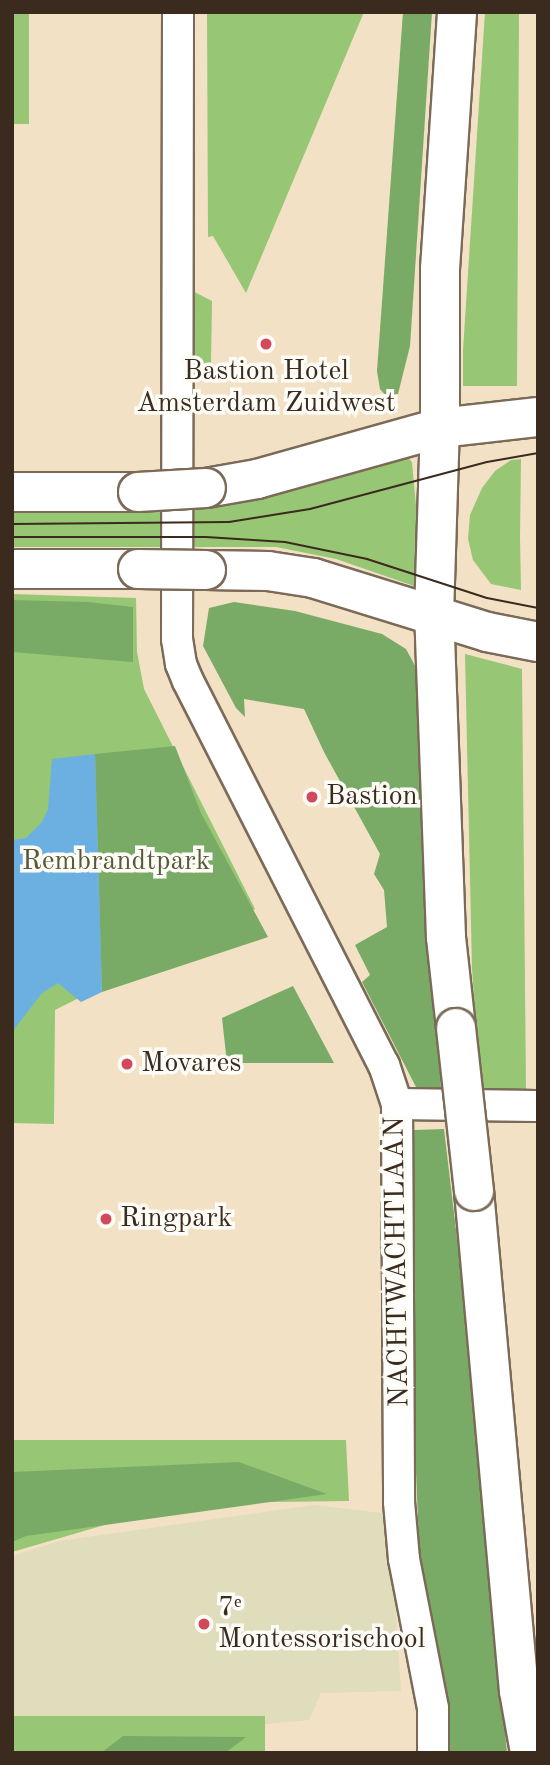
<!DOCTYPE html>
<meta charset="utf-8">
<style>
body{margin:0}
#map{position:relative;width:550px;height:1765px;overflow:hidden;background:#f2e1c5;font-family:"Old Standard TT",serif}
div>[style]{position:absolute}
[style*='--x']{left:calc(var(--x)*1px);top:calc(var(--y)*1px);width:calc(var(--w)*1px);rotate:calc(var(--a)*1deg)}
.built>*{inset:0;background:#dfddbb}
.green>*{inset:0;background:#97c675;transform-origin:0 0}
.forest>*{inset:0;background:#79ab66}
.water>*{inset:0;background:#6bb0e1}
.roads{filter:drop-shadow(2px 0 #7b6a58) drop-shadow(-2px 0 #7b6a58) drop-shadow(0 2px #7b6a58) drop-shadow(0 -2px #7b6a58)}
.minor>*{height:30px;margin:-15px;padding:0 15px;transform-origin:15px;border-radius:15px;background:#fff}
.secondary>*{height:38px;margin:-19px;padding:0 19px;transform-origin:19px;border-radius:19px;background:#fff}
.motorway>*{height:38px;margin:-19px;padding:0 19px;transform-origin:19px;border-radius:19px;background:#fff}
.tram>*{height:2px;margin:-1px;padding:0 1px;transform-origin:1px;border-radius:1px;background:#3b2a1e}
.bridges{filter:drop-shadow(2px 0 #7b6a58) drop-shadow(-2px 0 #7b6a58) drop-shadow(0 2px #7b6a58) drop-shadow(0 -2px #7b6a58)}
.secondary-bridge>*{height:38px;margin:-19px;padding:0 19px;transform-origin:19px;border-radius:19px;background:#fff}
.motorway-bridge>*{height:38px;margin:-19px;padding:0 19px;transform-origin:19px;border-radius:19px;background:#fff}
.dots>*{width:19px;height:19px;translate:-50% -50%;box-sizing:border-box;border:4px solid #fdfcf7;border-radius:50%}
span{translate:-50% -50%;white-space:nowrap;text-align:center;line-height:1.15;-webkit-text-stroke:7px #fdfcf7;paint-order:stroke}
.poi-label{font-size:28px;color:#3b2a1e}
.left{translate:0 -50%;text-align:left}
.park-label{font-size:28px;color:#575938}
.street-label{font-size:28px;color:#3b2a1e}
.frame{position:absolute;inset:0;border:14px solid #3b2a1e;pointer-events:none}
</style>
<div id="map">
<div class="built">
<div style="clip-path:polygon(314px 1505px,389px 1514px,401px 1691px,321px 1693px,309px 1720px,256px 1725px,12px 1719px,12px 1556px,59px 1541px)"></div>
</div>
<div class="green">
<div style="left:12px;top:12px;width:17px;height:112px"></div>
<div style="clip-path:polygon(207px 12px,364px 12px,246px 293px,213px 236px,208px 237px)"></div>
<div style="clip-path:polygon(485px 12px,519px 12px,517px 386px,463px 386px,463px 350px)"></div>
<div style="clip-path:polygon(175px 282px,212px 301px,211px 363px,174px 393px)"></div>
<div style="clip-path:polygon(408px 458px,412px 462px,420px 550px,417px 587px,336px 559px,276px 547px,12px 547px,12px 509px,298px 483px)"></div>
<div style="clip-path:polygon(521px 459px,520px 538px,521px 590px,491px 584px,473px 560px,468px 539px,470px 515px,482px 488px,495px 471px,511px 460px)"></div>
<div style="clip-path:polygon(12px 594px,136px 598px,137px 652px,144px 689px,255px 909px,55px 1010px,54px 1124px,12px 1123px)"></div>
<div style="clip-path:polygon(465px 654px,522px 669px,526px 1090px,480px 1090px,472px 968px)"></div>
<div style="clip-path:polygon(12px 1440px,346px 1440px,349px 1501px,207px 1503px,163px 1508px,12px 1552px)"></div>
<div style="left:12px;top:1716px;width:253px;height:37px"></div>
</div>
<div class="forest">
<div style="clip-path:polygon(403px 12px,432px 12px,410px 346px,398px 394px,387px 397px,380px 389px,377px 371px)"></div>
<div style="clip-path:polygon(12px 600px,88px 602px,133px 607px,133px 662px,12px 652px)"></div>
<div style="clip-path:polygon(234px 602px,295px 611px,382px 634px,406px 649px,418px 671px,441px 1089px,417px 1089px,362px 982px,370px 975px,355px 945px,387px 927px,384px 890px,374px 874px,380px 854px,324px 752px,304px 709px,244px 699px,245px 717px,236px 708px,203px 646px,209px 608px)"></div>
<div style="clip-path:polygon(175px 746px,201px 813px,268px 937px,102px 992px,95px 754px)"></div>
<div style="clip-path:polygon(293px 986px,334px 1063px,227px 1063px,222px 1018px)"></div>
<div style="clip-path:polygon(444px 1129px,467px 1322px,507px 1753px,447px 1753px,443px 1679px,420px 1570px,414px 1423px,414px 1130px)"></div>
<div style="clip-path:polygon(239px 1462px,327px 1494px,26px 1536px,12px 1542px,12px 1472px)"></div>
<div style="clip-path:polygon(123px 1736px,246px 1737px,225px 1753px,101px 1753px)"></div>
</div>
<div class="water">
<div style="clip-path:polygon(95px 754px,102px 992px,81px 1002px,58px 983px,42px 993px,12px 1032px,12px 840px,26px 838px,42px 822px,48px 809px,52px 759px)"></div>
</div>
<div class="roads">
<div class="minor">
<div style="--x:178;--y:12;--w:627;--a:90.09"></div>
<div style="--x:177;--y:639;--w:25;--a:81"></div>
<div style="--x:181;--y:664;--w:18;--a:68"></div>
<div style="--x:188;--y:681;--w:431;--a:63"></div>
<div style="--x:384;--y:1065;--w:41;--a:71.6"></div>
<div style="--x:397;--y:1104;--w:398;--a:89.7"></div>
<div style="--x:399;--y:1502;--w:57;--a:85"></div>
<div style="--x:404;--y:1559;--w:152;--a:79"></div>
<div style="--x:433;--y:1708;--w:45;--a:90"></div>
<div style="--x:397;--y:1104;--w:141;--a:0.8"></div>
</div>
<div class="secondary">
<div style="--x:206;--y:488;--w:52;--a:-10"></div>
<div style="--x:257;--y:479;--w:190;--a:-15.6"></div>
<div style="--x:440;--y:428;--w:99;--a:-6.4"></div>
<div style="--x:12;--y:492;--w:126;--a:0"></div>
<div style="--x:12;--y:569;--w:126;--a:0"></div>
<div style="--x:206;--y:570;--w:62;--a:0.9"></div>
<div style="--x:268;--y:571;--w:46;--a:8.8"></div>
<div style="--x:313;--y:578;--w:182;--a:17.2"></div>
<div style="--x:487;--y:632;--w:52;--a:11.1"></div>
</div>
<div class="motorway">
<div style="--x:456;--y:1028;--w:92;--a:-96.3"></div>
<div style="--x:446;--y:937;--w:322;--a:-92.1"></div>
<div style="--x:434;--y:615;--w:187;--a:-88.2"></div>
<div style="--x:440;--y:428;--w:159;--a:-90"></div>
<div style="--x:440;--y:269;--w:258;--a:-86.2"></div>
<div style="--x:474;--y:1191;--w:502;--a:84.86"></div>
<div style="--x:519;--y:1691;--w:63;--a:79.9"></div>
</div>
</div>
<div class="tram">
<div style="--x:12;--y:524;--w:217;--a:-0.5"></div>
<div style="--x:229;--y:522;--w:82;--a:-9.1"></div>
<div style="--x:310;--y:509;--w:183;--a:-14.9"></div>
<div style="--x:487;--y:462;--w:52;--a:-10"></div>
<div style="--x:12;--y:537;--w:194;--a:0"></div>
<div style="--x:206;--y:537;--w:79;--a:3.6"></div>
<div style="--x:285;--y:542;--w:84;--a:11.7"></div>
<div style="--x:367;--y:559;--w:126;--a:18"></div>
<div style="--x:487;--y:598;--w:52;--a:11.1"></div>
</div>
<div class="bridges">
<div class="secondary-bridge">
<div style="--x:138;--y:492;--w:68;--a:-3.4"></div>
<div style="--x:138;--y:569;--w:68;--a:0.8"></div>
</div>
<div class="motorway-bridge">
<div style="--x:456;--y:1028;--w:164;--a:83.7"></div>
</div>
</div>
<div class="dots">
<div style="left:266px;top:344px;background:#d1495b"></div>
<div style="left:312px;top:797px;background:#d1495b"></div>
<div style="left:127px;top:1064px;background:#d1495b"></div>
<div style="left:106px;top:1219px;background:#d1495b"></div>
<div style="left:204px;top:1624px;background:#d1495b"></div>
</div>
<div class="poi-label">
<span style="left:266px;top:388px">Bastion Hotel<br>Amsterdam Zuidwest</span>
<span class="left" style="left:326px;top:797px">Bastion</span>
<span class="left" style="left:141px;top:1064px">Movares</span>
<span class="left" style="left:120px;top:1219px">Ringpark</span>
<span class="left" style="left:218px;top:1624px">7ᵉ<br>Montessorischool</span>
</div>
<div class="park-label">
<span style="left:116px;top:862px">Rembrandtpark</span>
</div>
<div class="street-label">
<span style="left:398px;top:1262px;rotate:-91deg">NACHTWACHTLAAN</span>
</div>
<div class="frame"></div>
</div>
